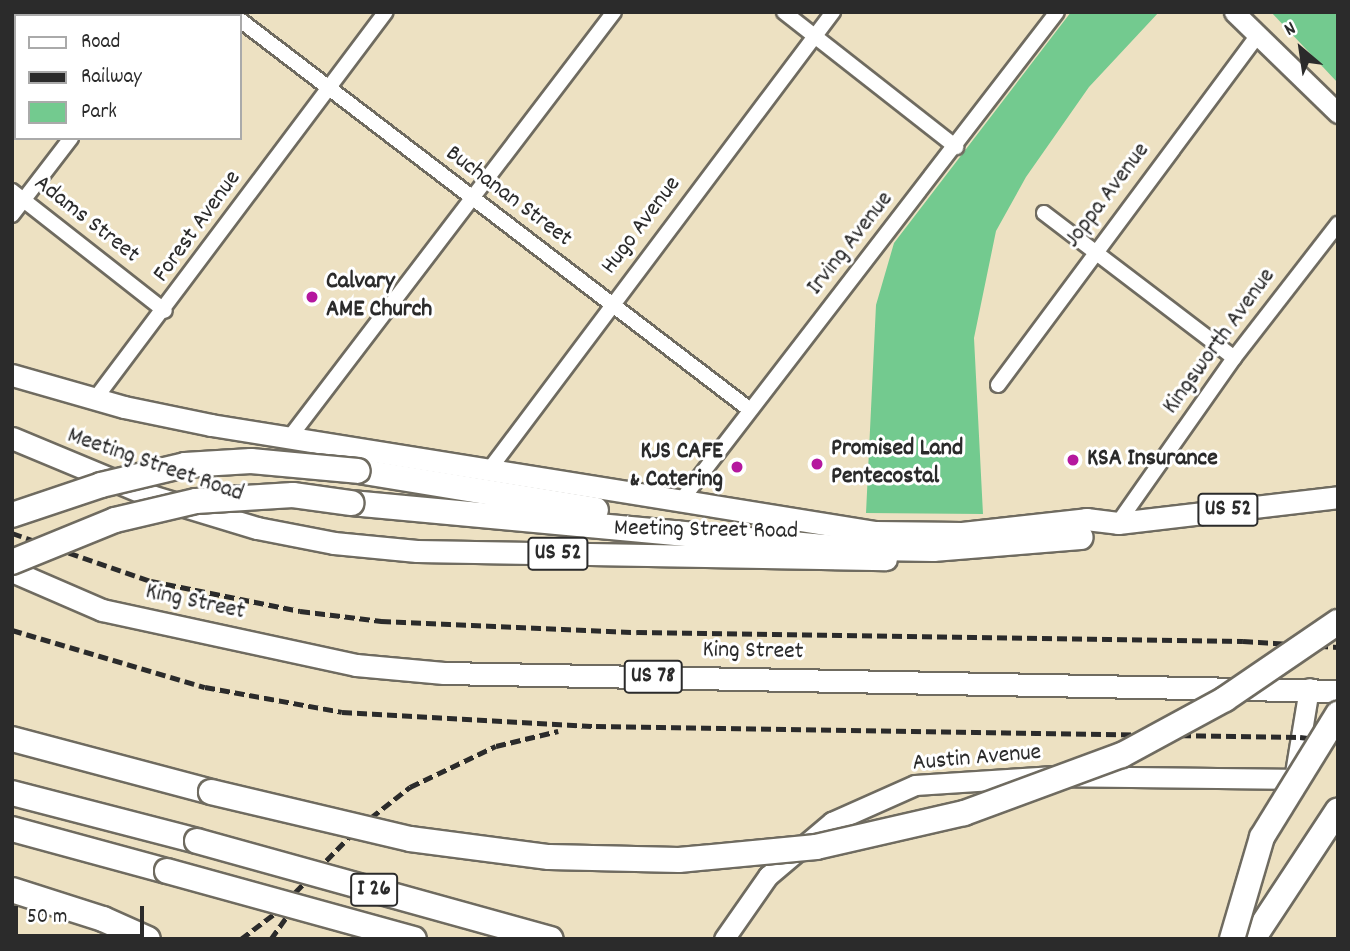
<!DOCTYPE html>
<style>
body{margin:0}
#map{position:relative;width:1350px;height:951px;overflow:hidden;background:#ede1c2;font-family:Dekko,sans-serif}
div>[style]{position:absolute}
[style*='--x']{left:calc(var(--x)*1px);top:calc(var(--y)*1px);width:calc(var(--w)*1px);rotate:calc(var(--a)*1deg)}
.green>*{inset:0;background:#73ca8f}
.roads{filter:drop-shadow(2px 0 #6f6b60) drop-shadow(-2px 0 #6f6b60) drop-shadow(0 2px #6f6b60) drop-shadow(0 -2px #6f6b60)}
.street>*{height:14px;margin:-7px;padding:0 7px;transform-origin:7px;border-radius:7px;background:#fff}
.secondary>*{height:19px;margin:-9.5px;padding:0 9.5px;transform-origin:9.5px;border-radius:9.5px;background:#fff}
.primary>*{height:21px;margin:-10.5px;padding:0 10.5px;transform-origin:10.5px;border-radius:10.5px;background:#fff}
.highway>*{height:24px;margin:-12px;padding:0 12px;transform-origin:12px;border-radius:12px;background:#fff}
.rail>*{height:5px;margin-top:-2.5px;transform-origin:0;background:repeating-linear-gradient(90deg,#2b2b2b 0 10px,transparent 0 15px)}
.bridges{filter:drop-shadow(2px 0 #6f6b60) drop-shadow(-2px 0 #6f6b60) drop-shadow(0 2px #6f6b60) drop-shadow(0 -2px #6f6b60)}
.highway-bridge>*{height:24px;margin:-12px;padding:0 12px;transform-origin:12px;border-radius:12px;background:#fff}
.dots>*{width:19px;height:19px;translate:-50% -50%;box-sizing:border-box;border:4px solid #fff;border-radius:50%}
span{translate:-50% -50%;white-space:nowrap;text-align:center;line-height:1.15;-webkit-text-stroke:6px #fff;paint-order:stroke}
.shield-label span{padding:2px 5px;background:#fff;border:2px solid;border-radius:5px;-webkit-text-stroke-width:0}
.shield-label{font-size:23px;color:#2b2b2b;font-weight:700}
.street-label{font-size:24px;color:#2b2b2b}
.poi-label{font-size:24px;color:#2b2b2b;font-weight:700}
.left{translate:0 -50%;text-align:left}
.right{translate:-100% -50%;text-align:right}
.frame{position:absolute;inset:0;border:14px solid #2b2b2b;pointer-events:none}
.legend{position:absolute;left:14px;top:14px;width:228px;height:126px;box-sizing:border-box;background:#fff;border:2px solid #aaa;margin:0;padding:9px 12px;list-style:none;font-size:21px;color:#2b2b2b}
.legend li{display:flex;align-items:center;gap:14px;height:35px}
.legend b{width:35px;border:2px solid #aaa}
.north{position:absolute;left:1266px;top:14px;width:70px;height:70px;-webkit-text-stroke:5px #fff;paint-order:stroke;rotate:331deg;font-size:19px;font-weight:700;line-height:28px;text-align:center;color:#2b2b2b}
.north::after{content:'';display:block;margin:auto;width:24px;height:32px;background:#2b2b2b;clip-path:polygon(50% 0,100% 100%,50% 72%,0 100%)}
.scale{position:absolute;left:14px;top:906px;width:130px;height:32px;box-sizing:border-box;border:4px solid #2b2b2b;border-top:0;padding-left:9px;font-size:21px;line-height:24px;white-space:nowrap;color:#2b2b2b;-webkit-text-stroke:5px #fff;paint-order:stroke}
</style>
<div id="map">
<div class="green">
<div style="clip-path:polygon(1071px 12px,1159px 12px,1089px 87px,1026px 177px,996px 231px,974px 338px,983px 514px,866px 513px,876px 305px,894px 243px)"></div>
<div style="clip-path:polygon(1271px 12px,1338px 12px,1338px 83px)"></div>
</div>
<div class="roads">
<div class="street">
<div style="--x:784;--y:12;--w:219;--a:38.1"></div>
<div style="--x:163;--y:16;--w:5;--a:-53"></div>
<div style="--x:240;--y:20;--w:641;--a:37.39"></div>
<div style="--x:12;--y:191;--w:194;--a:38.1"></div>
<div style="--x:1044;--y:213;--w:239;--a:37.3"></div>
<div style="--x:12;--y:215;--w:97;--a:-52.5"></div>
<div style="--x:998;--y:385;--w:435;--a:-53.4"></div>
<div style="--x:95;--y:399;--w:484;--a:-53.1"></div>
<div style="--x:290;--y:437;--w:534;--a:-52.68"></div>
<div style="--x:489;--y:470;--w:573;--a:-53.09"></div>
<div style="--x:680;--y:502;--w:618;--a:-52.43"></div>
<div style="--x:1118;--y:523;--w:202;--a:-54.9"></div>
<div style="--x:1234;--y:358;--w:170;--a:-52.2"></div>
</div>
<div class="secondary">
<div style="--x:1234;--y:12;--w:145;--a:44.2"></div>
<div style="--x:724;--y:939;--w:77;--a:-55.1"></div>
<div style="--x:768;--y:876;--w:84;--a:-40.2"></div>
<div style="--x:832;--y:822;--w:91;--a:-24"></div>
<div style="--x:915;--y:785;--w:139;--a:-3.7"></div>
<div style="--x:1054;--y:776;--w:240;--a:0.7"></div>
<div style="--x:1294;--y:779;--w:92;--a:-80.6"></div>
</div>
<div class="primary">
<div style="--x:12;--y:375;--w:116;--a:15.9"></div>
<div style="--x:124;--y:407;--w:89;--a:11.7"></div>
<div style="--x:211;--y:425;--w:673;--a:9.15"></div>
<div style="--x:875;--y:532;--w:87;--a:0.7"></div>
<div style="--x:962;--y:533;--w:125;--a:-6.4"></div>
<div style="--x:1086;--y:519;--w:32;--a:7"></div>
<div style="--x:1118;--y:523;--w:222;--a:-6.7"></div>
<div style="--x:12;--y:438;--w:151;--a:22.6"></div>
<div style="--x:151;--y:496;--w:111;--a:16.8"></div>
<div style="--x:257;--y:528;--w:78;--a:11"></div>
<div style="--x:334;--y:543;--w:83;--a:5.5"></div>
<div style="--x:417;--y:551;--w:469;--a:1"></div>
<div style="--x:12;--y:571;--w:98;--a:23.4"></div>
<div style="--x:102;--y:610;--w:260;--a:12.2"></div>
<div style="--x:356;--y:665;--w:88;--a:5.2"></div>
<div style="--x:444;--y:673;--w:894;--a:1.15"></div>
</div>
<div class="highway">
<div style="--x:358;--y:471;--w:241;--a:9.3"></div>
<div style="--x:351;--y:503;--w:475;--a:5.3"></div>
<div style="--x:824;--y:547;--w:109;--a:1.1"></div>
<div style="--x:933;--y:549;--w:148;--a:-4.6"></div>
<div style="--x:12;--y:739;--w:206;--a:14.9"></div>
<div style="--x:12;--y:793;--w:191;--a:14.5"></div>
<div style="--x:12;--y:829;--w:161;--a:15.2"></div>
<div style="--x:12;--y:890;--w:96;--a:17.7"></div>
<div style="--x:103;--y:919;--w:49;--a:24"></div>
<div style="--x:1253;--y:939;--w:154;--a:-56.6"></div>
</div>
</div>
<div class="rail">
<div style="--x:12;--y:533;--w:147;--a:19.1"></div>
<div style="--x:151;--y:581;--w:152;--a:11.4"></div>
<div style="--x:300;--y:611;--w:82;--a:7"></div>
<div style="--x:381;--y:621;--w:256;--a:2.5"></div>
<div style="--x:637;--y:632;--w:606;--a:0.85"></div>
<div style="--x:1243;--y:641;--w:95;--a:3.6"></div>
<div style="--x:12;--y:630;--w:201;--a:16.5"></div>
<div style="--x:205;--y:687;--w:139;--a:10.3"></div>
<div style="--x:342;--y:712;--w:254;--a:3.2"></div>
<div style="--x:596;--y:726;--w:704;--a:0.9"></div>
<div style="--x:1300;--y:737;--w:38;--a:7"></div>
<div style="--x:241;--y:939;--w:41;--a:-37.1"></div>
<div style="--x:274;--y:914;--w:122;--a:-45.7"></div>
<div style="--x:359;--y:827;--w:65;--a:-38.1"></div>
<div style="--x:410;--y:787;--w:95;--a:-25.5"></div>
<div style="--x:496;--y:746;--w:64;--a:-13.6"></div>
<div style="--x:271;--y:939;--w:42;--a:-54.8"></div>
</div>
<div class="bridges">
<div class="highway-bridge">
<div style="--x:12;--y:515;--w:94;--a:-18.6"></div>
<div style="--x:101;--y:485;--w:86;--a:-13.4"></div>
<div style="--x:185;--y:465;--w:66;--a:-3.5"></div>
<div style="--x:251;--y:461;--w:107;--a:5.3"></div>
<div style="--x:12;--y:562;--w:111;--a:-22.2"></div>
<div style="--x:115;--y:520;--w:83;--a:-13.2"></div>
<div style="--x:196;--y:501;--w:97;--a:-3.5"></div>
<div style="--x:293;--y:495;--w:59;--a:7.9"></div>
<div style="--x:211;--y:792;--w:204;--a:13.3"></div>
<div style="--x:410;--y:839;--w:140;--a:7.4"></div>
<div style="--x:549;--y:857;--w:130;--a:1.3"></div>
<div style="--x:679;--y:860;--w:138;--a:-5.4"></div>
<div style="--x:816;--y:847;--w:152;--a:-12.9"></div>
<div style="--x:964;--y:813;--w:168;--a:-20.2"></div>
<div style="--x:1122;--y:755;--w:117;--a:-28.5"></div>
<div style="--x:1225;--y:699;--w:137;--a:-34.3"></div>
<div style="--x:197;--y:841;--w:367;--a:15.5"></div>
<div style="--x:167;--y:871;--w:256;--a:15.4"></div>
<div style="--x:1232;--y:939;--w:106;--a:-73.6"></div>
<div style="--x:1262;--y:837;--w:145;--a:-58.3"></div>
</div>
</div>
<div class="dots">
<div style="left:312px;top:297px;background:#b5179e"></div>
<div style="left:1073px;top:460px;background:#b5179e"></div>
<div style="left:817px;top:464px;background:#b5179e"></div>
<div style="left:737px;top:467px;background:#b5179e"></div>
</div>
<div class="shield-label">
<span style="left:1228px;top:510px">US 52</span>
<span style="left:558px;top:554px">US 52</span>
<span style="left:653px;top:677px">US 78</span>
<span style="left:374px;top:890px">I 26</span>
</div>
<div class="street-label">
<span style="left:1108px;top:196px;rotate:-53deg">Joppa Avenue</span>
<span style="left:508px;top:197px;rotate:37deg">Buchanan Street</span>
<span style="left:86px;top:220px;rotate:38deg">Adams Street</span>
<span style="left:642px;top:226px;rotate:-53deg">Hugo Avenue</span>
<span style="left:198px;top:227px;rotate:-54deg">Forest Avenue</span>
<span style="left:851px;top:244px;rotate:-52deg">Irving Avenue</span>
<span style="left:1220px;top:342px;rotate:-54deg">Kingsworth Avenue</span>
<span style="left:155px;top:466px;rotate:19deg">Meeting Street Road</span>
<span style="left:706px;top:531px;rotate:1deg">Meeting Street Road</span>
<span style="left:195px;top:603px;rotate:12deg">King Street</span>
<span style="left:753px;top:652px;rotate:1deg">King Street</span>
<span style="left:977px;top:759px;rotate:-5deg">Austin Avenue</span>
</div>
<div class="poi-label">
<span class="left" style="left:326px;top:297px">Calvary<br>AME Church</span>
<span class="left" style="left:831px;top:464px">Promised Land<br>Pentecostal</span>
<span class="right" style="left:723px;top:467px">KJS CAFE<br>&amp; Catering</span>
<span class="left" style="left:1087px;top:460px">KSA Insurance</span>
</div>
<div class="frame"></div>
<ul class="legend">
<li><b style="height:9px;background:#fff"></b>Road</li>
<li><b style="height:9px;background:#2b2b2b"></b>Railway</li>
<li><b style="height:19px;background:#73ca8f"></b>Park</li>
</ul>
<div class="north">N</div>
<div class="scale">50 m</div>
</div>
